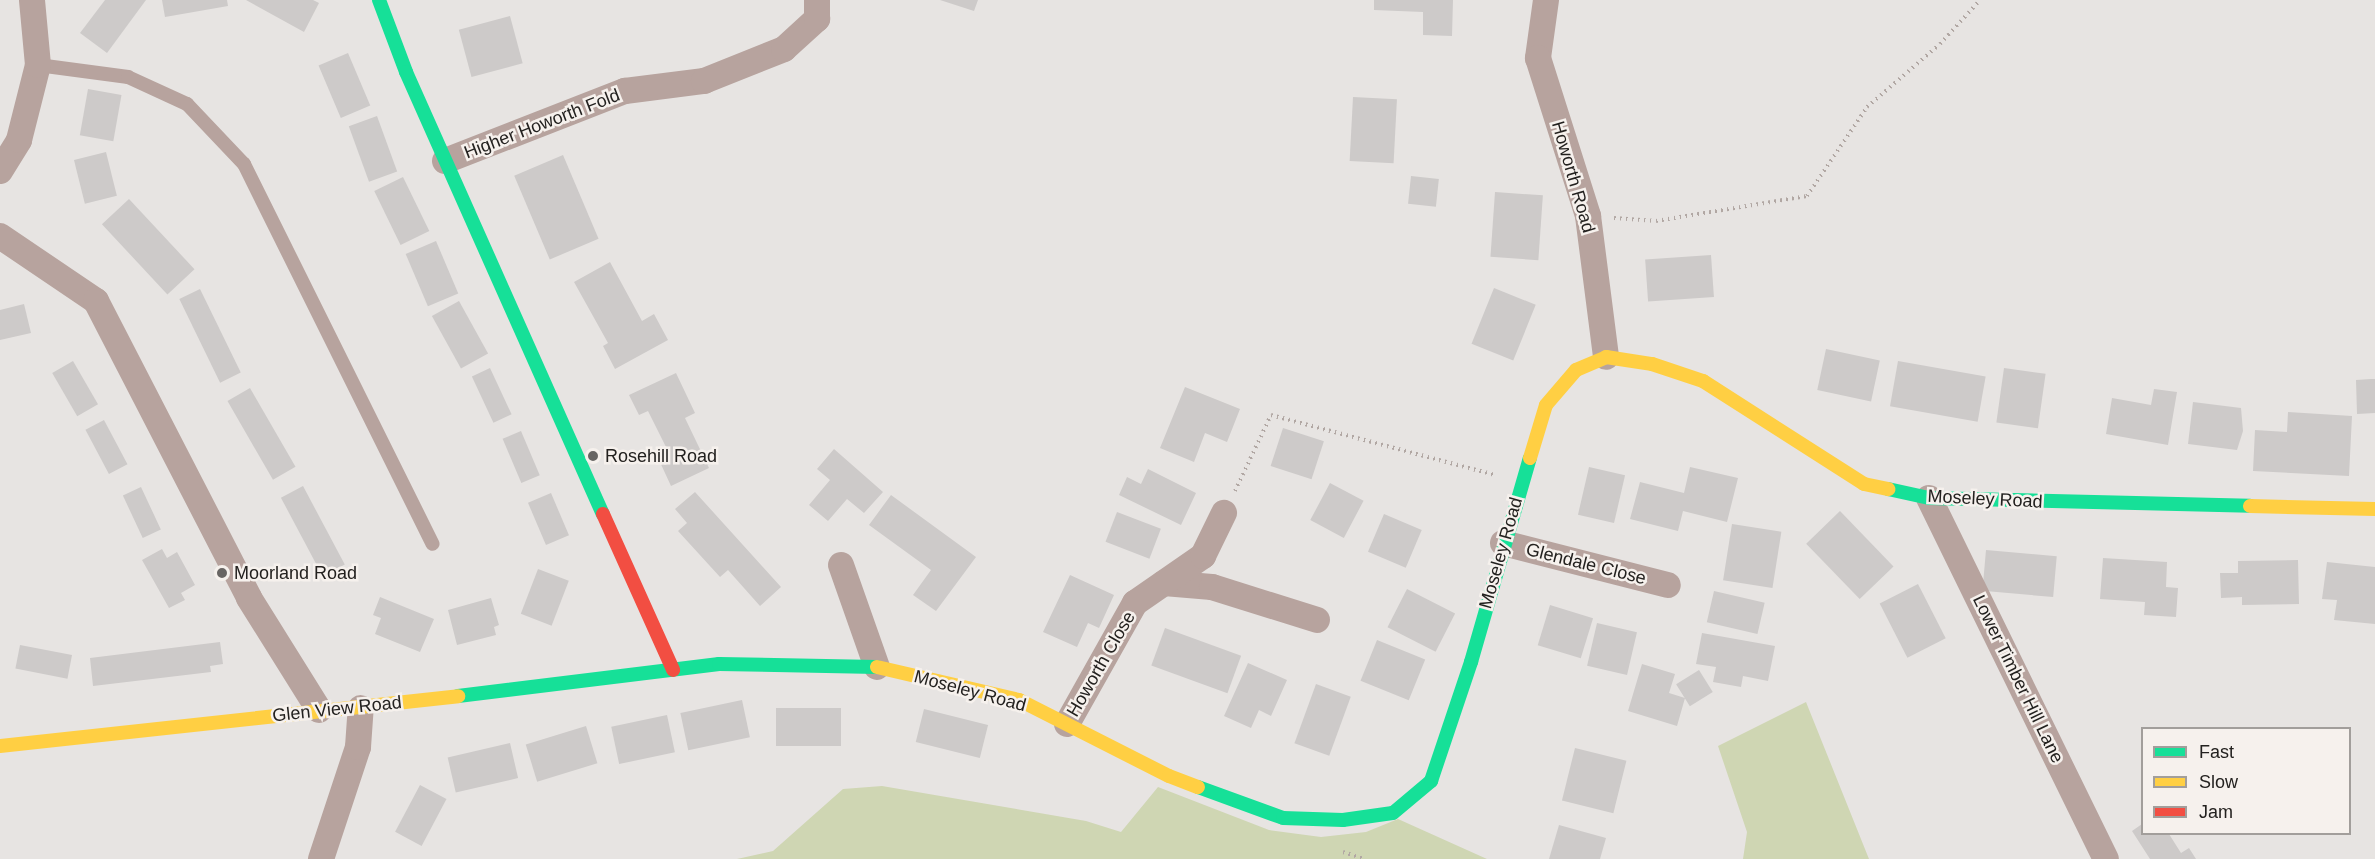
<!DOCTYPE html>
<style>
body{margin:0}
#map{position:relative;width:2375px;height:859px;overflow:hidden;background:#e7e4e2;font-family:Helvetica,sans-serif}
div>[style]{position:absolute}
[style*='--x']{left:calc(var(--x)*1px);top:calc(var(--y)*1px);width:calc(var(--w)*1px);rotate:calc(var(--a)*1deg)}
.green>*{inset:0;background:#cfd6b3}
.building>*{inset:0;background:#cdcac9;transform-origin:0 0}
.path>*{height:4px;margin-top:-2px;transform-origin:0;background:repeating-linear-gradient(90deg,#b1a7a3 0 1.5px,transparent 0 6px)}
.lane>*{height:14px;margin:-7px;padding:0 7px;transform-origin:7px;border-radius:7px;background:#b7a39e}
.street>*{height:26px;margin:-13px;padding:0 13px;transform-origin:13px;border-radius:13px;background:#b7a39e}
.fast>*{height:14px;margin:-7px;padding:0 7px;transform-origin:7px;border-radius:7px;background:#16e098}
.slow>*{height:14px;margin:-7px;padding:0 7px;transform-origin:7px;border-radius:7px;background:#ffcf43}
.jam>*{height:14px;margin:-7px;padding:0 7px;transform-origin:7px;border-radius:7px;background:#f24e42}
.dots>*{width:16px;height:16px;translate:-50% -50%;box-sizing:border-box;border:3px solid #f6f1ed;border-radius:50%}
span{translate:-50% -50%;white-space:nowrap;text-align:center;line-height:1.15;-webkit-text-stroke:5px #f6f1ed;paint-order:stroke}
.street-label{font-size:18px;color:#23211f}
.poi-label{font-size:18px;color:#23211f}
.left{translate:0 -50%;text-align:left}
.legend{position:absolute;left:2141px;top:727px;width:210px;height:108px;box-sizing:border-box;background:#f6f1ed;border:2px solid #a29e9b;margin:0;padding:8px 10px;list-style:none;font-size:18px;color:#23211f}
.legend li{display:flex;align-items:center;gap:12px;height:30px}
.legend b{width:30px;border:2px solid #a29e9b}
</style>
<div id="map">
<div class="green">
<div style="clip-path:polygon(1806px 702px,1869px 859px,1743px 859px,1747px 832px,1718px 746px)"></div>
<div style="clip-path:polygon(882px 786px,1086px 821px,1121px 832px,1158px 787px,1269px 830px,1321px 837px,1366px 832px,1398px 819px,1487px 859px,737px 859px,773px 851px,843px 789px)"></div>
</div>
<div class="building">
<div style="clip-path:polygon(105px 0,146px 0,107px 53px,80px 33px)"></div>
<div style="clip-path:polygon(162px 0,227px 0,228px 6px,165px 17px)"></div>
<div style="clip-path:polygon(246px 0,313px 0,319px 3px,304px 32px)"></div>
<div style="clip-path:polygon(940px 0,978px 0,974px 11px)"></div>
<div style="clip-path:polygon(1374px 0,1453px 0,1452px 36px,1423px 35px,1423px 12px,1374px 10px)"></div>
<div style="left:510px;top:16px;width:49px;height:53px;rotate:75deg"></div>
<div style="left:348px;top:53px;width:57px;height:32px;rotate:67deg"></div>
<div style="left:88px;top:89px;width:34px;height:47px;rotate:10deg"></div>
<div style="left:1353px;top:97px;width:44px;height:64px;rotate:3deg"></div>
<div style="left:377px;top:116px;width:59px;height:30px;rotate:70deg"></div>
<div style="left:106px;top:152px;width:45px;height:33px;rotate:76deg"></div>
<div style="left:563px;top:155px;width:91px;height:53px;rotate:67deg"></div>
<div style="left:1411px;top:176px;width:28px;height:28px;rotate:6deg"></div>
<div style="left:403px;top:177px;width:60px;height:32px;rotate:64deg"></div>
<div style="left:1495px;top:192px;width:48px;height:65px;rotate:4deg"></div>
<div style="left:129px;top:199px;width:96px;height:37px;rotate:47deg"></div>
<div style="left:436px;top:241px;width:57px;height:33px;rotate:67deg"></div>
<div style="left:1711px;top:255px;width:42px;height:66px;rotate:86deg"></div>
<div style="clip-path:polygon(610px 262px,642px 321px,654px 314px,668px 340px,615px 369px,603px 346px,608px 343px,574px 282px)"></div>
<div style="left:1494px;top:288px;width:45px;height:60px;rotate:22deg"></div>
<div style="left:200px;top:289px;width:93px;height:23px;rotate:64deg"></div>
<div style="left:459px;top:301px;width:60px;height:31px;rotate:61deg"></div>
<div style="clip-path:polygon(24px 304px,31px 333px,0 340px,0 310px)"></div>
<div style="left:1826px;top:349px;width:55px;height:42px;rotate:12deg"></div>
<div style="left:73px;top:361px;width:50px;height:24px;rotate:60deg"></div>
<div style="left:1898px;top:361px;width:89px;height:46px;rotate:10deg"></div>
<div style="left:490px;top:368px;width:51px;height:20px;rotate:65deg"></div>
<div style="left:2004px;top:368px;width:42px;height:55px;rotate:8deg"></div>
<div style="clip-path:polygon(676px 373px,695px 413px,685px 418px,709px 468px,671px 486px,659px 460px,670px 455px,648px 411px,639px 415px,629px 395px)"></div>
<div style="clip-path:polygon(2371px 379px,2375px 379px,2375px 413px,2357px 414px,2356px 380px)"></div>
<div style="clip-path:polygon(1185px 387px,1240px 409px,1227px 442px,1205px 433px,1194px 462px,1160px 448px)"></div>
<div style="left:250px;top:388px;width:91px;height:26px;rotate:60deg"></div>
<div style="clip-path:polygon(2154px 389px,2177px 392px,2168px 445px,2106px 434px,2112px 398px,2151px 405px)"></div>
<div style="clip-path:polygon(2193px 402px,2241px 408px,2243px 431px,2237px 450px,2188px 444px)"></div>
<div style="clip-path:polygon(2288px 412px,2352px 416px,2349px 476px,2253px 471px,2255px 430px,2287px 432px)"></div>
<div style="left:104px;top:420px;width:50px;height:21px;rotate:62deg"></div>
<div style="left:1283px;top:428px;width:43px;height:40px;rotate:18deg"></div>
<div style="left:521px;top:431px;width:48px;height:20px;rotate:67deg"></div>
<div style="clip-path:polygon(834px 449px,883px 492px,864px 513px,847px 499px,828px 521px,809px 505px,830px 480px,817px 469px)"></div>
<div style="left:1589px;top:467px;width:37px;height:49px;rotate:13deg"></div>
<div style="clip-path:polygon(1690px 467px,1738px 478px,1727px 522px,1683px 511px,1678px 531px,1630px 519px,1640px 482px,1684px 493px)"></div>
<div style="clip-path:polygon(1148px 469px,1196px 493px,1181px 525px,1119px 495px,1127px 477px,1141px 484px)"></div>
<div style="left:1330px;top:483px;width:38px;height:42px;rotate:28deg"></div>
<div style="left:303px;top:486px;width:89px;height:25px;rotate:62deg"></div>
<div style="left:141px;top:487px;width:47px;height:20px;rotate:65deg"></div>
<div style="clip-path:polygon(695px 492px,781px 587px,760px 606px,728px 570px,720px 577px,678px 531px,687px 523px,675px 509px)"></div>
<div style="left:551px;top:493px;width:46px;height:25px;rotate:67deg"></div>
<div style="clip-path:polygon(891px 495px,976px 557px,936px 611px,913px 595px,931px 570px,869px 525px)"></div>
<div style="left:1840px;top:511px;width:77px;height:47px;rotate:46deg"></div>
<div style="left:1117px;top:512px;width:47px;height:32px;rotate:21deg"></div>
<div style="left:1384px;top:514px;width:41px;height:41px;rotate:23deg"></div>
<div style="left:1732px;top:524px;width:50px;height:57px;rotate:9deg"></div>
<div style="clip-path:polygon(162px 549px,167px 558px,177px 552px,195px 585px,181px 593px,185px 600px,169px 608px,142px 560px)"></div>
<div style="left:1986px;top:550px;width:71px;height:41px;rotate:5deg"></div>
<div style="clip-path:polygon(2103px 558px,2167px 562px,2166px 587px,2178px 588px,2176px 617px,2144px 615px,2145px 602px,2100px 599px)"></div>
<div style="clip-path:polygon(2298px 560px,2299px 604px,2242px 605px,2242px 597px,2221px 598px,2220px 573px,2238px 573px,2238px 561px)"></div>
<div style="clip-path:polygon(2327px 562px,2375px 567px,2375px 624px,2334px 620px,2337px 600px,2322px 599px)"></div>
<div style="left:538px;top:569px;width:33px;height:48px;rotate:21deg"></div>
<div style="clip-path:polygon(1070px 575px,1114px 595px,1099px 628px,1088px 623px,1077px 647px,1043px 632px)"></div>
<div style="left:1918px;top:584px;width:61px;height:43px;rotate:63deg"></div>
<div style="left:1407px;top:589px;width:54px;height:43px;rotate:27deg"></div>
<div style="left:1714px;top:591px;width:52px;height:32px;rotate:13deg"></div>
<div style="clip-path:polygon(380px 597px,434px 619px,420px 652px,375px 634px,381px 618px,373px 615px)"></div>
<div style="clip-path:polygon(491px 598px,499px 625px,494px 627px,496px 635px,457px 645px,448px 610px)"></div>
<div style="left:1550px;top:605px;width:45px;height:42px;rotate:17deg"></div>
<div style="left:1597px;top:623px;width:41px;height:44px;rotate:13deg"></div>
<div style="left:1165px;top:628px;width:81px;height:40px;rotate:20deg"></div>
<div style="clip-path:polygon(1702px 633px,1775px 646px,1768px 681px,1743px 676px,1741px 687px,1713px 682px,1716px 667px,1696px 664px)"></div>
<div style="left:1377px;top:640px;width:52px;height:44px;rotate:22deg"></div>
<div style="clip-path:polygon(220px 642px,223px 664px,210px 666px,211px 672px,93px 686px,90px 658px)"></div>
<div style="left:20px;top:645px;width:53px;height:24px;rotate:11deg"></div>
<div style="clip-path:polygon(1248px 663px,1287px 680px,1271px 716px,1259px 710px,1251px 728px,1224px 716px)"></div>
<div style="clip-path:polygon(1642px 664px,1675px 674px,1669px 693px,1685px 698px,1677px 726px,1628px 711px)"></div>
<div style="left:1699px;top:670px;width:26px;height:27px;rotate:58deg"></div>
<div style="left:1316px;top:684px;width:37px;height:63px;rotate:20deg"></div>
<div style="left:742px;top:700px;width:38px;height:63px;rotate:78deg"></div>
<div style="left:776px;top:708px;width:65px;height:38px"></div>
<div style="left:924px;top:709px;width:66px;height:34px;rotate:14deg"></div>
<div style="left:667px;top:715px;width:38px;height:57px;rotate:78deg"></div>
<div style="left:586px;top:726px;width:39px;height:63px;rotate:73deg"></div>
<div style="left:510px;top:743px;width:36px;height:64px;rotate:77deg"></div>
<div style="left:1575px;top:748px;width:53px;height:54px;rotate:14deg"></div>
<div style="left:420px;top:785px;width:30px;height:53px;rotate:28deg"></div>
<div style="clip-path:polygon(2142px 824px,2142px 834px,2169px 834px,2181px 853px,2189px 848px,2196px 859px,2150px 859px,2132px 831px)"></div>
<div style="clip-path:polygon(1559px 825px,1606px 838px,1600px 859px,1549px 859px)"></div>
</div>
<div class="path">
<div style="--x:1614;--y:218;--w:42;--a:4.1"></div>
<div style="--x:1656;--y:221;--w:153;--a:-9.4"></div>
<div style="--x:1807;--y:196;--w:107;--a:-56"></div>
<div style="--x:1867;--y:107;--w:96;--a:-40.8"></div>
<div style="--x:1940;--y:44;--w:59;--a:-47.7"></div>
<div style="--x:1235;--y:491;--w:84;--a:-64.7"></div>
<div style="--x:1271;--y:415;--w:232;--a:15"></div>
<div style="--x:1343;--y:852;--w:22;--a:18"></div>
</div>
<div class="lane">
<div style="--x:38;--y:65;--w:91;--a:7.6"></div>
<div style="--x:128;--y:77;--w:65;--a:24.6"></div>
<div style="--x:187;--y:104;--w:83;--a:46.5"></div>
<div style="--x:244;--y:164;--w:424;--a:63.6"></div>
</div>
<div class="street">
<div style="--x:1546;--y:0;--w:59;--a:97.9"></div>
<div style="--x:1538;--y:58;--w:166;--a:72.4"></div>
<div style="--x:1588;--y:216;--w:142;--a:82.7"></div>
<div style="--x:445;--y:161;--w:193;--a:-21.3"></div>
<div style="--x:625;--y:91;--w:80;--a:-7.2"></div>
<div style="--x:704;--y:81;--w:86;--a:-21.8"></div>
<div style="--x:784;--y:49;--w:45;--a:-42.3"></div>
<div style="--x:817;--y:19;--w:19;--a:-90"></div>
<div style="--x:0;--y:171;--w:36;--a:-58"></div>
<div style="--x:19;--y:140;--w:77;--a:-75.8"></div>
<div style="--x:38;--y:65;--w:65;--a:-95.3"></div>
<div style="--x:0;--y:236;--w:116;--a:34.1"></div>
<div style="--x:96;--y:301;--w:334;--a:62.7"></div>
<div style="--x:249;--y:598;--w:132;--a:58"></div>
<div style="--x:1929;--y:498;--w:402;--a:63.9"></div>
<div style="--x:1503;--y:543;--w:170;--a:14.3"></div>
<div style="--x:841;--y:565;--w:108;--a:70.6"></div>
<div style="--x:1164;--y:583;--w:48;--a:4.8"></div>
<div style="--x:1212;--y:587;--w:110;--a:17.4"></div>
<div style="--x:1067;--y:724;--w:139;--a:-60.7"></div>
<div style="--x:1135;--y:603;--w:83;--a:-34.7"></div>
<div style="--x:1203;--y:556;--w:48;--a:-64"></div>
<div style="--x:321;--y:859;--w:118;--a:-71.7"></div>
<div style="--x:358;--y:747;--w:39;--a:-86"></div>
</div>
<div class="fast">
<div style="--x:379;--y:0;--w:77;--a:69.4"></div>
<div style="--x:406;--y:72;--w:484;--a:66"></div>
<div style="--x:1888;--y:489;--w:42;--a:12.4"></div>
<div style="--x:1929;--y:498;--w:321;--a:1.4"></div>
<div style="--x:458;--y:696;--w:263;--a:-7"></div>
<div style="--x:719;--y:664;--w:158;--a:1.1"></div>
<div style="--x:1198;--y:787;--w:90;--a:20"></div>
<div style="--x:1283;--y:818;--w:60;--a:1.9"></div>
<div style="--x:1343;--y:820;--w:50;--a:-8"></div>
<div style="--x:1393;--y:813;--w:50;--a:-40.1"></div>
<div style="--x:1431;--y:781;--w:126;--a:-71.4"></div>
<div style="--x:1471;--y:662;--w:212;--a:-73.9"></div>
</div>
<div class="slow">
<div style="--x:1530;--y:458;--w:55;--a:-73.2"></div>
<div style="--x:1546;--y:405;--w:46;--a:-49.4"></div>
<div style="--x:1576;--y:370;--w:33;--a:-23"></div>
<div style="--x:1606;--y:357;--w:47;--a:8.7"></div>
<div style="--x:1652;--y:364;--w:54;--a:18.4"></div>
<div style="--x:1703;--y:381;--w:191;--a:32.6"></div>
<div style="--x:1864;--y:484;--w:25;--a:12"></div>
<div style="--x:2250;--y:506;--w:125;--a:1.4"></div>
<div style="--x:877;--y:667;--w:146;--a:13.1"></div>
<div style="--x:1019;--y:700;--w:168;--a:26.9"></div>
<div style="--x:1169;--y:776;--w:31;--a:21"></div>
<div style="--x:0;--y:746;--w:461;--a:-6.2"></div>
</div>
<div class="jam">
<div style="--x:603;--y:514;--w:171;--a:65.8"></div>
</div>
<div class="dots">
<div style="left:593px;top:456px;background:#686563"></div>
<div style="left:222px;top:573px;background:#686563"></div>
</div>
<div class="street-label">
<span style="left:542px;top:124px;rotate:-21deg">Higher Howorth Fold</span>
<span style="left:1573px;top:177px;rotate:74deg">Howorth Road</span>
<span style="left:1985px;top:499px;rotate:3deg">Moseley Road</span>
<span style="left:1501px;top:553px;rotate:-74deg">Moseley Road</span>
<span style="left:1586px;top:564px;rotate:14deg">Glendale Close</span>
<span style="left:1101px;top:664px;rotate:-60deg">Howorth Close</span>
<span style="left:2018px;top:679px;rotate:64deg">Lower Timber Hill Lane</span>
<span style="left:970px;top:691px;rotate:15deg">Moseley Road</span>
<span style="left:337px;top:709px;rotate:-6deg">Glen View Road</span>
</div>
<div class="poi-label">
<span class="left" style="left:605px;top:456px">Rosehill Road</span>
<span class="left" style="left:234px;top:573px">Moorland Road</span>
</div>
<ul class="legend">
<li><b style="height:8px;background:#16e098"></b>Fast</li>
<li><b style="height:8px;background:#ffcf43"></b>Slow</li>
<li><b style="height:8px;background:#f24e42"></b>Jam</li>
</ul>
</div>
